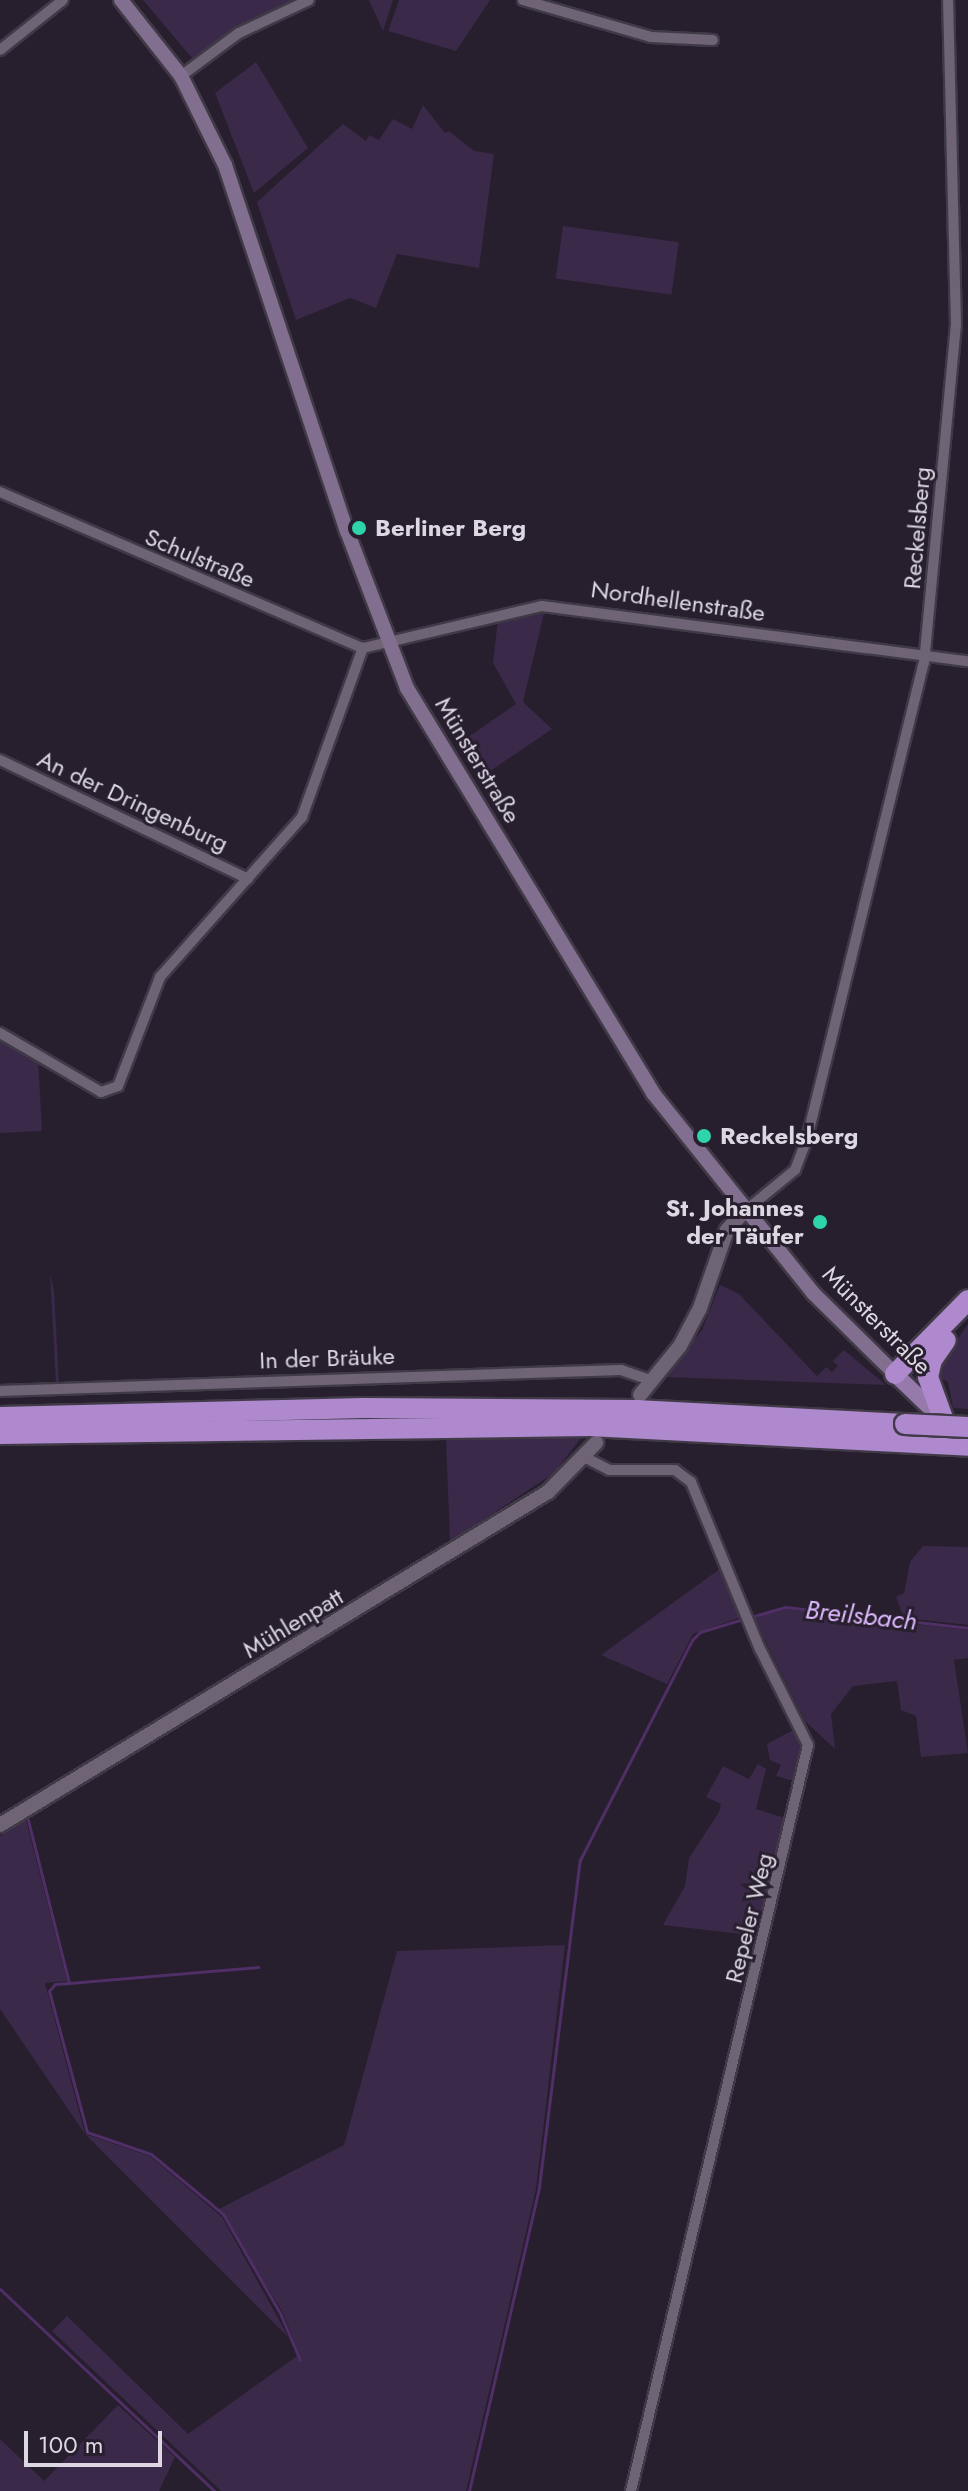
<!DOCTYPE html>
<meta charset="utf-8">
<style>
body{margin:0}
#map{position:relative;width:968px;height:2491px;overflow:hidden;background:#271e2e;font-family:Jost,sans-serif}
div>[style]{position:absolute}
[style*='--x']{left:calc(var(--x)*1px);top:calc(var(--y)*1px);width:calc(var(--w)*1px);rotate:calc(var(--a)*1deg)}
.green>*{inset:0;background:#3b2949;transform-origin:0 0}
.stream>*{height:3px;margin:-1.5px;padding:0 1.5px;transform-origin:1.5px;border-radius:1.5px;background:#4f2f66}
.roads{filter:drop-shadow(2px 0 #403a47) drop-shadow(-2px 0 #403a47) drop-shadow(0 2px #403a47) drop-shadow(0 -2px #403a47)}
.minor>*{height:10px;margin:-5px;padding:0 5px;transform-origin:5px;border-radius:5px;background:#6e6476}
.tertiary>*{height:14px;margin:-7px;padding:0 7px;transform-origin:7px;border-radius:7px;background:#6e6476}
.secondary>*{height:14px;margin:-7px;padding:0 7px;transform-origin:7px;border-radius:7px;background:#826f90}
.primary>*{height:16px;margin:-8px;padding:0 8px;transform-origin:8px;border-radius:8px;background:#957aab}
.motorway>*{height:20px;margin:-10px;padding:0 10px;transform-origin:10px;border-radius:10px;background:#af89ce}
.bridges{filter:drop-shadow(2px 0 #403a47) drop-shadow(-2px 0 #403a47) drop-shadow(0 2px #403a47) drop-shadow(0 -2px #403a47)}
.motorway-bridge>*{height:20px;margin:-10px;padding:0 10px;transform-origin:10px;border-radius:10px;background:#af89ce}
.dots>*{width:22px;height:22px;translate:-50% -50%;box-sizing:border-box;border:4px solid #271e2e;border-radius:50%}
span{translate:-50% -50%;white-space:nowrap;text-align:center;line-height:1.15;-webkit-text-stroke:6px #271e2e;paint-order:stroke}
.poi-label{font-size:24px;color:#ddd7e2;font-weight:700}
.left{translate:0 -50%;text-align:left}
.right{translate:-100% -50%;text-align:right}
.street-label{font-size:24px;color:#ddd7e2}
.water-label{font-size:26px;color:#deb9fe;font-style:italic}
.scale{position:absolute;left:24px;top:2431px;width:138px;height:36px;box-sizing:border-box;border:4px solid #ddd7e2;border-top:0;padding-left:10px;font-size:24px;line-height:28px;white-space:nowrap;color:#ddd7e2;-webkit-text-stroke:6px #271e2e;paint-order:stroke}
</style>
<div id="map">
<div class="green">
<div style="clip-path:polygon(143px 0,298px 0,251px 19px,192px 58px)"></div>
<div style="clip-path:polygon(369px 0,393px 0,383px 31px)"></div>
<div style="clip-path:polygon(399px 0,490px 0,456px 51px,388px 31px)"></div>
<div style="clip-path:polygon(256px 62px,308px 148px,254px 193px,215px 93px)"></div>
<div style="clip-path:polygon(423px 105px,445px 133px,449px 131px,474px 151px,494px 154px,479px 268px,397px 254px,376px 308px,350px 298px,296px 320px,257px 202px,343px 124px,366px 141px,369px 135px,379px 140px,393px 119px,412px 129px)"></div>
<div style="left:563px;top:226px;width:117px;height:53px;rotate:8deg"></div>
<div style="clip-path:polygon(544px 613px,523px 702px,552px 729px,480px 778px,458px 744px,516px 704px,493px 663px,498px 619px)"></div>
<div style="clip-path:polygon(0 1037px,38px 1059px,42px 1131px,0 1133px)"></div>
<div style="clip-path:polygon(50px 1273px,54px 1291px,59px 1383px,56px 1384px)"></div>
<div style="clip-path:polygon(720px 1285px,739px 1294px,817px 1376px,826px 1367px,832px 1372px,838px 1366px,833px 1361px,844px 1350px,886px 1385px,664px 1377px,702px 1330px)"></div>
<div style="clip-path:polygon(968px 1324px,968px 1409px,953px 1408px,948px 1382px,933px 1374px)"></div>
<div style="clip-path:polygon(581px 1438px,554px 1473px,450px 1542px,446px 1439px)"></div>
<div style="clip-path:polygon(923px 1546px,968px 1547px,968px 1625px,904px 1618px,896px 1597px,904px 1593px,910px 1562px)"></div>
<div style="clip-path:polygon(721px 1568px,742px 1617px,693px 1634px,667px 1684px,601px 1655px)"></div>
<div style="clip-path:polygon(785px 1609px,968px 1630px,968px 1658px,954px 1660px,968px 1753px,921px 1757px,916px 1716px,901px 1710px,897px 1681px,853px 1686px,831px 1714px,835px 1749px,805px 1721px,754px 1618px)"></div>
<div style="clip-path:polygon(793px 1730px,801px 1748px,797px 1782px,776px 1776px,781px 1765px,770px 1760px,767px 1744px)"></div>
<div style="clip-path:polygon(758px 1764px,766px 1769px,756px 1809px,788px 1819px,759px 1936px,663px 1925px,685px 1886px,689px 1858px,719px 1812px,721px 1804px,706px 1797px,723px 1766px,749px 1779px)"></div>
<div style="clip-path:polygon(26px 1820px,67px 1981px,45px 1983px,85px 2134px,150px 2156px,222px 2217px,289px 2338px,85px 2134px,0 2009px,0 1836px)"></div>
<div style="clip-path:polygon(565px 1945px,536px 2189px,466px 2491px,221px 2491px,52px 2331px,67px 2316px,188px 2434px,297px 2356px,302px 2360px,282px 2311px,219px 2209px,344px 2145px,397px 1951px)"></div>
<div style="clip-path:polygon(118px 2405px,175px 2457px,159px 2491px,0 2491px,0 2439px,44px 2481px)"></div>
</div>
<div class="stream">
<div style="--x:754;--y:1616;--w:32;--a:-16"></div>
<div style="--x:785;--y:1607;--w:184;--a:6.5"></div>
<div style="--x:23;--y:1801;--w:412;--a:-31.1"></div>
<div style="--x:28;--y:1820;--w:168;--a:75.9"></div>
<div style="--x:69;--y:1983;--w:14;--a:176"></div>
<div style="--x:55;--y:1984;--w:9;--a:131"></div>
<div style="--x:49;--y:1991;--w:146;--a:74.9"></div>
<div style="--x:87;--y:2132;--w:68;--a:19"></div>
<div style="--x:151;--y:2154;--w:94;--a:39.8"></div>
<div style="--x:223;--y:2214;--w:114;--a:60.1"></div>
<div style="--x:280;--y:2313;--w:51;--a:66.9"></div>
<div style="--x:69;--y:1983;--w:190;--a:-4.8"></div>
<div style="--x:0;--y:2289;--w:294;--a:43.3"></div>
<div style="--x:469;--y:2491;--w:312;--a:-77"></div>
<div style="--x:539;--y:2187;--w:330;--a:-82.9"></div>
<div style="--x:580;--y:1860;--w:247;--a:-63"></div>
<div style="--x:692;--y:1640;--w:11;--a:-45"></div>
<div style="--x:700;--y:1632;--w:42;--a:-16.7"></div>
</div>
<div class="roads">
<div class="minor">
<div style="--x:523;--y:0;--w:133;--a:16.1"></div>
<div style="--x:651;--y:37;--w:62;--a:2.8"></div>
<div style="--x:0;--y:50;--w:80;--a:-38.4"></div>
<div style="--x:181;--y:76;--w:72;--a:-36.6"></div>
<div style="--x:239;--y:33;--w:77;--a:-25.2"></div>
<div style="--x:0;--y:492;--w:395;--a:23.3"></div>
<div style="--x:363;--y:648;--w:184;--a:-13.2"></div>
<div style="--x:542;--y:606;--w:430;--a:7.4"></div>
<div style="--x:0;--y:760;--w:275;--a:25.6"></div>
<div style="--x:0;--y:1033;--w:117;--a:30.3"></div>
<div style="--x:101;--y:1092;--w:18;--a:-19"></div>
<div style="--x:118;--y:1086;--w:117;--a:-68.9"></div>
<div style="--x:160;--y:977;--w:214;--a:-48.4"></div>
<div style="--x:302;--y:817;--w:180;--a:-70.2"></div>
<div style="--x:745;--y:1211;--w:65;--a:-39.4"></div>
<div style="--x:795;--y:1170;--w:34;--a:-69"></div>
<div style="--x:807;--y:1138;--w:489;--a:-76.2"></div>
<div style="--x:924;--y:663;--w:340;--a:-84.6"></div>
<div style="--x:956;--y:325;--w:325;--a:-91.4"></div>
<div style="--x:0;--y:1391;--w:621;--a:-1.94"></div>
<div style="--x:621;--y:1370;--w:34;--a:19"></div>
<div style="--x:584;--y:1457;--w:28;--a:27"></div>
<div style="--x:609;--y:1470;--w:66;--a:0"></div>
<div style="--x:675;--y:1470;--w:20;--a:37"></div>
<div style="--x:691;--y:1482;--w:181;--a:67.6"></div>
<div style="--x:760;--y:1649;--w:107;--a:63.4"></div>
<div style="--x:808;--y:1745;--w:767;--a:103.35"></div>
</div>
<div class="tertiary">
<div style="--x:640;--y:1395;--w:63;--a:-50.8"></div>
<div style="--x:680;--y:1346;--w:43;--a:-62.2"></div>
<div style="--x:700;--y:1308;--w:83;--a:-70.9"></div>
<div style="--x:727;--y:1230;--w:26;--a:-47"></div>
<div style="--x:0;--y:1825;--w:641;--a:-31.29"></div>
<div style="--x:548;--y:1492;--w:69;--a:-45.6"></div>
</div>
<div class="secondary">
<div style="--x:121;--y:0;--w:97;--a:51.7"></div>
<div style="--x:181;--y:76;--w:99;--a:63.7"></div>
<div style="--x:225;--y:165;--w:386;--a:71.6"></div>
<div style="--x:347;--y:531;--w:168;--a:69.1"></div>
<div style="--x:407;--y:688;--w:474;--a:58.7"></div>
<div style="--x:653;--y:1093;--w:256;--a:51.3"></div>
<div style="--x:813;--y:1293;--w:115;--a:44.6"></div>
</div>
<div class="primary">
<div style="--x:895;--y:1374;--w:66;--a:43.8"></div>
</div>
<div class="motorway">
<div style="--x:895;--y:1374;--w:104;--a:-45.4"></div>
<div style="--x:0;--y:1417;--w:364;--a:-1.4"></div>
<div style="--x:364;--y:1408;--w:272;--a:0.4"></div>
<div style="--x:636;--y:1410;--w:269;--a:3"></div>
<div style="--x:944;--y:1421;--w:47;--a:-110"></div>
<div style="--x:928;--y:1377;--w:17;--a:-77"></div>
<div style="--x:932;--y:1360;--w:24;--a:-55"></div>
<div style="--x:0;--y:1434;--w:590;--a:-0.78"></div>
<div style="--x:590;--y:1426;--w:379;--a:3"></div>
</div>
</div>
<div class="bridges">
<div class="motorway-bridge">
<div style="--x:905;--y:1424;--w:63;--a:2.7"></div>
</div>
</div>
<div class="dots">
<div style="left:359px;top:528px;background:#2ed4aa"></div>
<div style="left:704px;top:1136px;background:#2ed4aa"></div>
<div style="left:820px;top:1222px;background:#2ed4aa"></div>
</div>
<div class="poi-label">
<span class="left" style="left:375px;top:528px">Berliner Berg</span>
<span class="left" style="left:720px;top:1136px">Reckelsberg</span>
<span class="right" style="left:804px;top:1222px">St. Johannes<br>der Täufer</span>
</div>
<div class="street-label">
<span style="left:917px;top:528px;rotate:-85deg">Reckelsberg</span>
<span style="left:200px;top:558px;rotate:23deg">Schulstraße</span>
<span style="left:678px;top:601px;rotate:8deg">Nordhellenstraße</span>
<span style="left:478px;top:760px;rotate:59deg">Münsterstraße</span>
<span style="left:133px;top:801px;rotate:25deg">An der Dringenburg</span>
<span style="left:877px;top:1320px;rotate:45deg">Münsterstraße</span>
<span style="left:327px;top:1358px;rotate:-2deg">In der Bräuke</span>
<span style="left:293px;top:1623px;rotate:-31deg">Mühlenpatt</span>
<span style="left:749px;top:1918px;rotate:-76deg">Repeler Weg</span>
</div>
<div class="water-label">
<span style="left:861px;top:1616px;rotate:6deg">Breilsbach</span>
</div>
<div class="scale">100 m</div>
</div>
